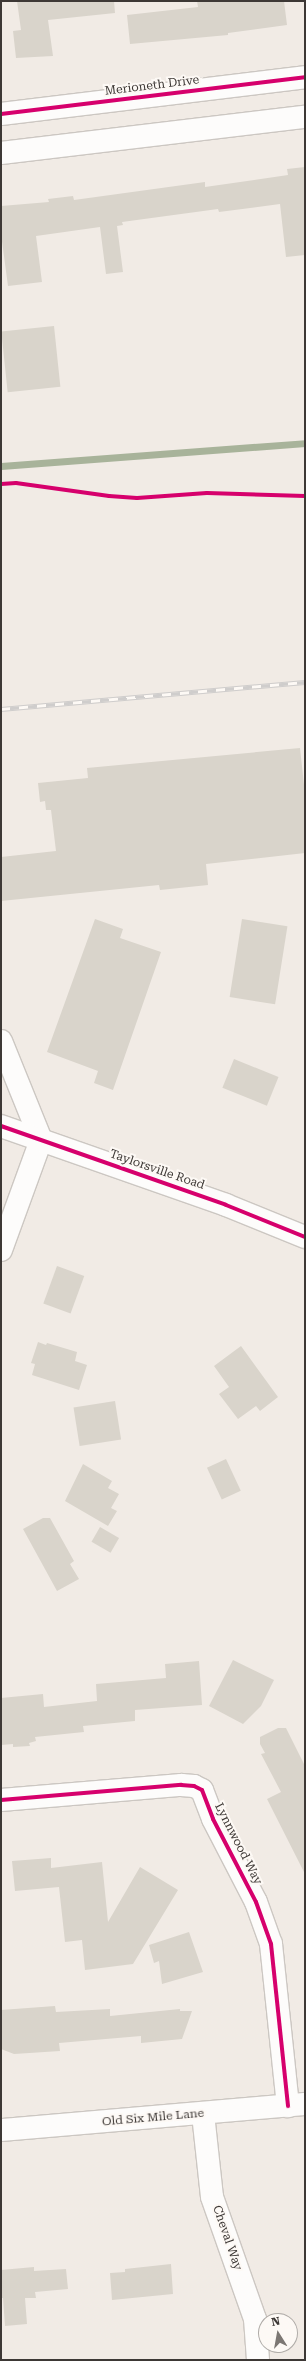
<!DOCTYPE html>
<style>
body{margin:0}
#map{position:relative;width:306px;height:2361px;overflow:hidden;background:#f1ebe5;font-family:"Roboto Serif",serif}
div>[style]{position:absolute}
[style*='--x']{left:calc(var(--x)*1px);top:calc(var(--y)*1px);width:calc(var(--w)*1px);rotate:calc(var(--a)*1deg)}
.stream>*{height:7px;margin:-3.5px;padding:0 3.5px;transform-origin:3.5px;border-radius:3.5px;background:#a8b39a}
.building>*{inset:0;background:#d9d4cb;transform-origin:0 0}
.roads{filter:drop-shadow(1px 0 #ccc7c2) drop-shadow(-1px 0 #ccc7c2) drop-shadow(0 1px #ccc7c2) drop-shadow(0 -1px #ccc7c2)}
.minor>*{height:22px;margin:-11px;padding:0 11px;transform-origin:11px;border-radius:11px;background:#fdfcfb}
.tertiary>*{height:22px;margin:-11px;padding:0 11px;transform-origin:11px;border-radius:11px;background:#fdfcfb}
.primary>*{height:22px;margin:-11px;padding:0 11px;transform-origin:11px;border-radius:11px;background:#fdfcfb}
.rail>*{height:4.5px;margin-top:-2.25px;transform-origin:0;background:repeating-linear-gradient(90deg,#fdf9f5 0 9px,#cfcdcc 0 18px);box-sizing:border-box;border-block:1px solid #cfcdcc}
.cycleway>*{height:4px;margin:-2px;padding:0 2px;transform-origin:2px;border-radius:2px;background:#d6006c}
span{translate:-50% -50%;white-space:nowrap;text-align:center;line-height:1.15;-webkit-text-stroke:4px #fdf9f5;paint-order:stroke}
.street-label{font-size:12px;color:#3d3835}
.frame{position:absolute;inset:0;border:2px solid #3d3835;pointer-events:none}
.north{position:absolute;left:258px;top:2313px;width:40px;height:40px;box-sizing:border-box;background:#fdf9f5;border:1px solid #b0aca8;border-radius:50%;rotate:349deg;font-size:11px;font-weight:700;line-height:16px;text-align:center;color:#3d3835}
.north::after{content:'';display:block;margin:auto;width:14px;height:18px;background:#7c7773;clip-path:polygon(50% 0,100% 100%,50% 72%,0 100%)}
</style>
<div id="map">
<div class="stream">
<div style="--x:1;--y:466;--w:305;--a:-4.3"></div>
</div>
<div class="building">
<div style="clip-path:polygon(17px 1px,114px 1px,115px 13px,48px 20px,53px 56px,16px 58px,13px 31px,21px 30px)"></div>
<div style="clip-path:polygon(197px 1px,284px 1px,287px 25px,228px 33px,228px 35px,130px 44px,127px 15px,198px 7px)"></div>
<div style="clip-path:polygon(305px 167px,305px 255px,286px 257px,280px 204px,219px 212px,218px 209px,122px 222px,123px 225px,117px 226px,123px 272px,106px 274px,100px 227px,36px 236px,42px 282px,8px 286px,1px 234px,1px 206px,49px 202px,48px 199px,73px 196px,74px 200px,205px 182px,205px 187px,288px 175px,287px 169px)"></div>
<div style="left:54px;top:326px;width:61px;height:53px;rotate:84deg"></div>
<div style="clip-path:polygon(300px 748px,305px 794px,305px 853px,206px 864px,208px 885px,160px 890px,159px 885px,1px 901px,1px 857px,56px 851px,51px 810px,46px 810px,45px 801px,40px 802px,38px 783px,88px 778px,87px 768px)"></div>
<div style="clip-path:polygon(95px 919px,123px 929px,120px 938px,161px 952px,113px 1090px,94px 1083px,98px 1071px,47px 1052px)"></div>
<div style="left:242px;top:919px;width:46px;height:79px;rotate:9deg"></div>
<div style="left:234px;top:1059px;width:48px;height:31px;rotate:22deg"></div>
<div style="left:57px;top:1266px;width:29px;height:40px;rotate:20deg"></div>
<div style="clip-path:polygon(38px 1342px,46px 1345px,47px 1343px,77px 1352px,75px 1361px,87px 1365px,79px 1390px,32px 1375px,35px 1364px,31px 1363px)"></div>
<div style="clip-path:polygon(241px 1346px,278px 1397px,260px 1411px,256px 1406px,238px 1419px,219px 1394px,229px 1387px,214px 1366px)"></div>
<div style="left:115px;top:1401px;width:39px;height:42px;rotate:81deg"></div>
<div style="left:226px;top:1459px;width:35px;height:21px;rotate:65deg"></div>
<div style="clip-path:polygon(83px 1464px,112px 1481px,108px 1488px,119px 1494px,111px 1508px,117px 1511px,108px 1526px,65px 1501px)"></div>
<div style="clip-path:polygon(43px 1518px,50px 1518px,74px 1561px,70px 1564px,79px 1579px,57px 1591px,23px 1529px)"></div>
<div style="left:100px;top:1527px;width:22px;height:17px;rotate:30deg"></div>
<div style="clip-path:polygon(233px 1660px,274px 1680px,261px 1706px,243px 1724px,209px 1706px)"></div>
<div style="clip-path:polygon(199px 1661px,202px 1705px,135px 1710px,135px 1721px,83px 1726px,84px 1732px,35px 1737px,36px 1741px,29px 1743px,30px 1746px,13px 1747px,13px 1744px,1px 1745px,1px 1698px,43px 1694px,44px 1707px,97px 1701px,96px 1684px,166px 1678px,165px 1664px)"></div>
<div style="clip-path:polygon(278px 1728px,286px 1728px,305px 1766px,305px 1874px,267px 1799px,281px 1792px,261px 1754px,265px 1753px,260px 1744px,260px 1737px)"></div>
<div style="clip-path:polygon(51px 1858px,51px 1868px,102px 1862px,108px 1922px,140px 1867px,178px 1890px,133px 1964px,85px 1970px,82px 1940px,65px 1942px,59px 1887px,15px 1891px,12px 1861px)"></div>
<div style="clip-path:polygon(189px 1932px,203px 1972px,162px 1984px,159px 1961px,154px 1963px,149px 1945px)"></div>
<div style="clip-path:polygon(55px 2006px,56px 2012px,110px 2009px,110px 2016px,180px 2009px,180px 2011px,192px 2011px,182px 2039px,141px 2043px,141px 2036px,59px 2043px,60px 2051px,14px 2054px,1px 2049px,1px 2010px)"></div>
<div style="clip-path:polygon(171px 2264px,173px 2294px,112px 2300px,110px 2273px,125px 2272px,125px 2269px)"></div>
<div style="clip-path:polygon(34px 2267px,34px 2271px,66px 2269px,68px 2289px,35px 2292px,36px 2298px,25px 2298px,27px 2324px,5px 2326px,3px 2298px,1px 2298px,1px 2270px)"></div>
</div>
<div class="roads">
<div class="minor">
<div style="--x:1;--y:114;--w:306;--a:-6.9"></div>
<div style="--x:1;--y:153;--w:306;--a:-6.8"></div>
<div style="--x:1;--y:1041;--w:107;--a:68"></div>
<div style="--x:41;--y:1140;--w:117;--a:110"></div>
<div style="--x:1;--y:1800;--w:181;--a:-4.8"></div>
<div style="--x:181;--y:1785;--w:13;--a:4"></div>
<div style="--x:194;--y:1786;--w:9;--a:27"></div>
<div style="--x:202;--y:1790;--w:31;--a:69"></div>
<div style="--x:213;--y:1819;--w:93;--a:62.6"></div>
<div style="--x:256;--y:1902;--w:45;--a:70.3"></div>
<div style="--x:271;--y:1944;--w:163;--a:84"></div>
<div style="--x:203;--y:2114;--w:83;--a:83.8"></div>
<div style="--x:212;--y:2197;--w:129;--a:70.6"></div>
<div style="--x:255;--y:2319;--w:41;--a:85.8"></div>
</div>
<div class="tertiary">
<div style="--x:1;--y:2130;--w:305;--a:-4.9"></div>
</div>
<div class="primary">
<div style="--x:1;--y:1126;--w:238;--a:19.3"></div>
<div style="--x:226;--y:1205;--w:85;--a:22.1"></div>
</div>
</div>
<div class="rail">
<div style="--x:1;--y:709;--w:305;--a:-5.1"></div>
</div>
<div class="cycleway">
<div style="--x:1;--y:114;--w:306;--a:-6.9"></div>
<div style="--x:1;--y:484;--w:15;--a:-4"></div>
<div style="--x:16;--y:483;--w:94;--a:8"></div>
<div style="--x:109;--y:496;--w:28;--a:4"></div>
<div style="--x:137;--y:498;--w:70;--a:-4.1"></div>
<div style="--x:207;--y:493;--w:98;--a:1.8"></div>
<div style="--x:1;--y:1126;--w:238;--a:19.3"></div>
<div style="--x:226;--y:1205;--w:85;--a:22.1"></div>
<div style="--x:1;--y:1800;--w:181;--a:-4.8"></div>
<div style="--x:181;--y:1785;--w:13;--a:4"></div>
<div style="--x:194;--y:1786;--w:9;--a:27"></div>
<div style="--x:202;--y:1790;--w:31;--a:69"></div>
<div style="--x:213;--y:1819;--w:93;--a:62.6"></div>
<div style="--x:256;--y:1902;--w:45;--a:70.3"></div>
<div style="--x:271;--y:1944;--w:163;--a:84"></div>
</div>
<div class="street-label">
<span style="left:152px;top:86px;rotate:-7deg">Merioneth Drive</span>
<span style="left:157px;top:1170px;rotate:19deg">Taylorsville Road</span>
<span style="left:238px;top:1844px;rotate:63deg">Lynnwood Way</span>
<span style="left:153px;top:2118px;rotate:-5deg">Old Six Mile Lane</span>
<span style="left:227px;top:2238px;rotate:71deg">Cheval Way</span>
</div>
<div class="frame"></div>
<div class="north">N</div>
</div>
